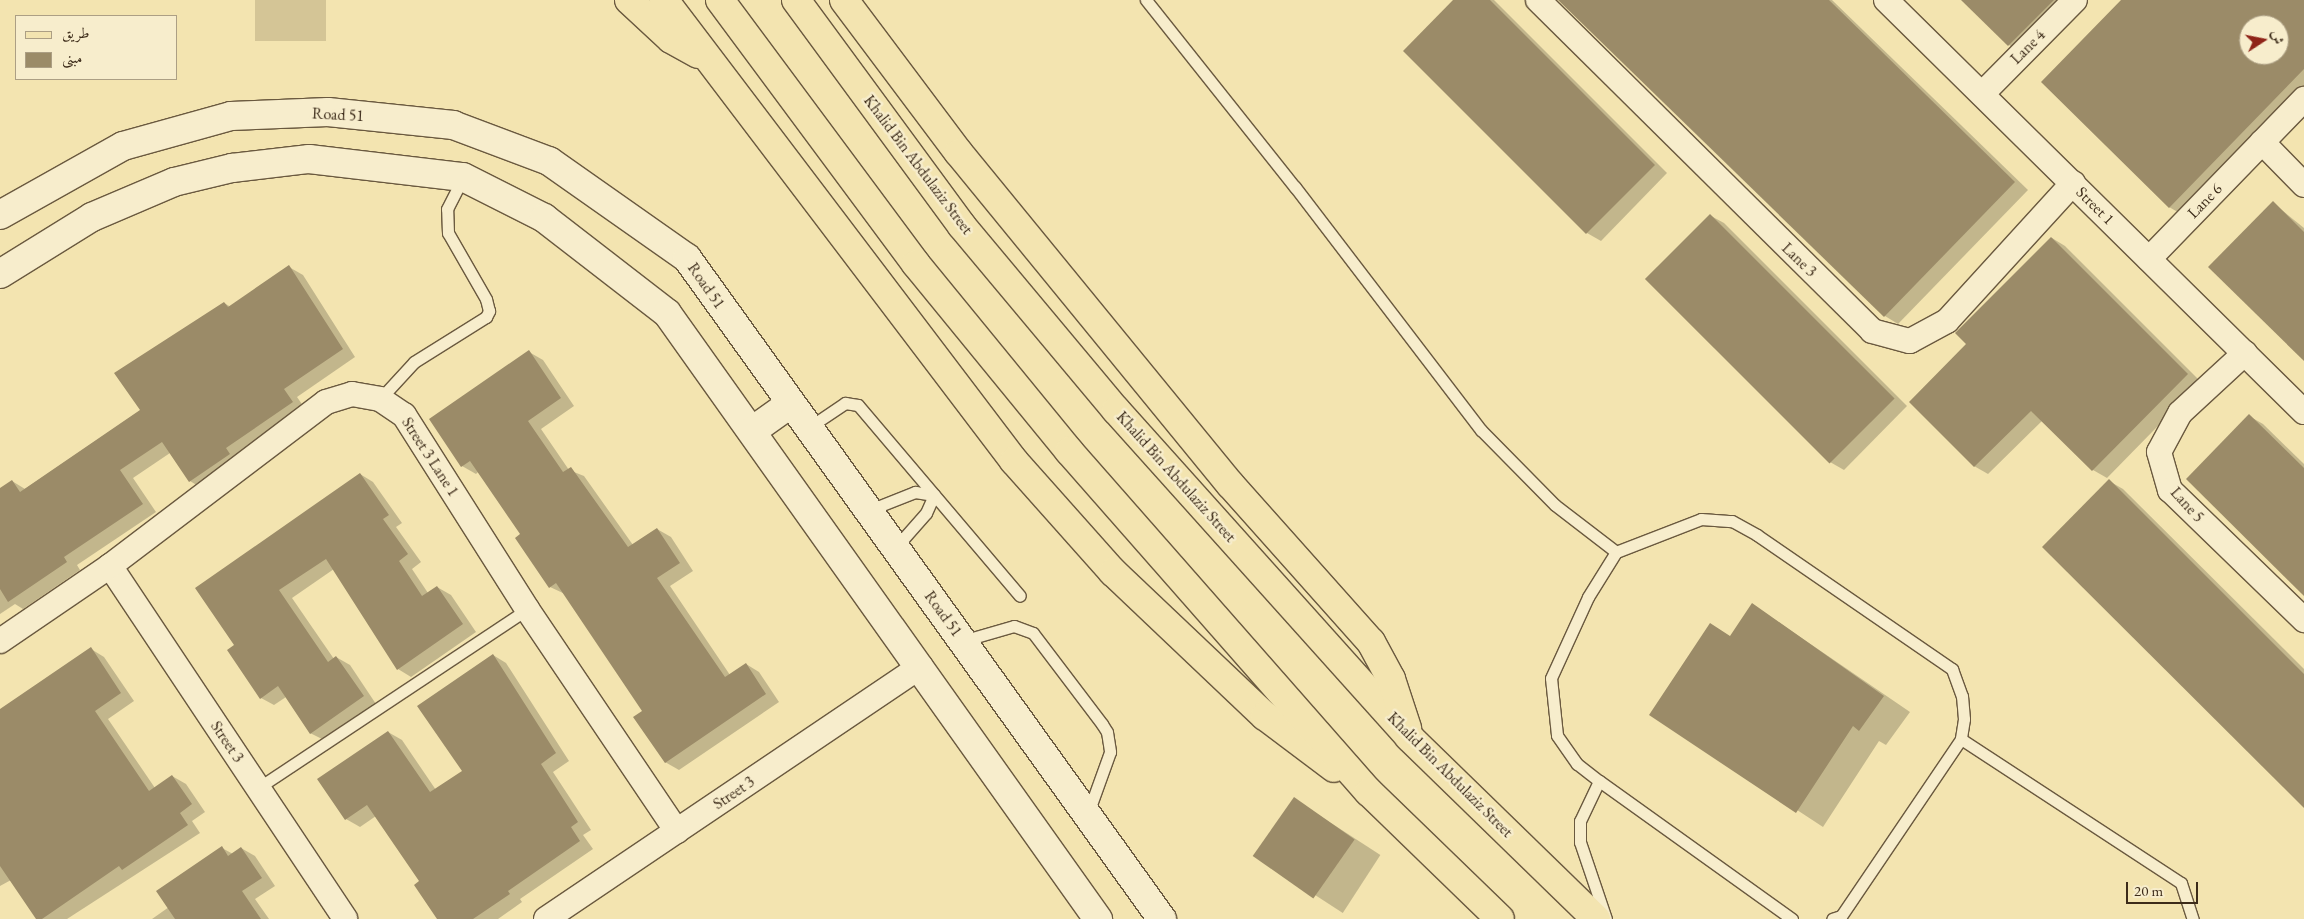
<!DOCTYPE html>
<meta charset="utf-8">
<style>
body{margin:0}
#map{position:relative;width:2304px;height:919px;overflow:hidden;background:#f3e4b0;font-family:"EB Garamond",Amiri,serif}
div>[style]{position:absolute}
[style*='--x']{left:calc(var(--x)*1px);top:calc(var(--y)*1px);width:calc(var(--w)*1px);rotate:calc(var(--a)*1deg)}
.green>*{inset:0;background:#d4c596;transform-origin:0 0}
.shadow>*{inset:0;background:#0003;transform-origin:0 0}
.building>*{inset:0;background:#9b8b68;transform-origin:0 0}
.roads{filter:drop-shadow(1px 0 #6a593f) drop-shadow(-1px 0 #6a593f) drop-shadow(0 1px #6a593f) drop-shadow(0 -1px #6a593f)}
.service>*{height:11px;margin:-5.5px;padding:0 5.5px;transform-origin:5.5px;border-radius:5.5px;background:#f7edcc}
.minor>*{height:24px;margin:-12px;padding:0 12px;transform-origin:12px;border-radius:12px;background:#f7edcc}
.tertiary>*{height:28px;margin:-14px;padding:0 14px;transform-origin:14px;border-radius:14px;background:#f7edcc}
.primary>*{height:28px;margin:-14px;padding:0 14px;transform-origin:14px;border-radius:14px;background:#f3e4b0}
span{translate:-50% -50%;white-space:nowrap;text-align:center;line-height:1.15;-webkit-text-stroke:5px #f7edcc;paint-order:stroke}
.street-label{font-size:16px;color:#3c2b19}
.legend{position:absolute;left:15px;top:15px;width:162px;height:65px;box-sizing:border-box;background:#f7edcc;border:1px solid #ac9f84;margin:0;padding:6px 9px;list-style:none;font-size:15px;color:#3c2b19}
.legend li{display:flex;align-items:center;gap:10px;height:25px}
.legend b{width:25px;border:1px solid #ac9f84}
.north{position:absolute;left:2239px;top:15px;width:50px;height:50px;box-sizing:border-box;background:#f7edcc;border:1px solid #ac9f84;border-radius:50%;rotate:79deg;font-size:14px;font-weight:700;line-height:20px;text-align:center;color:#3c2b19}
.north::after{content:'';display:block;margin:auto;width:18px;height:22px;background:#8f2418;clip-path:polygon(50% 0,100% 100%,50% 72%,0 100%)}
.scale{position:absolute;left:2126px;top:882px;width:72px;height:22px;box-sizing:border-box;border:2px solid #3c2b19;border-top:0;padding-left:6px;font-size:15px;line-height:18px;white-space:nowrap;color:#3c2b19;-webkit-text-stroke:4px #f7edcc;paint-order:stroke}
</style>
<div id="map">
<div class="green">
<div style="left:255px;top:0;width:71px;height:41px"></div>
</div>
<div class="shadow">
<div style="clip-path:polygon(1455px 0,1494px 0,1667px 173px,1601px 241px,1587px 233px)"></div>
<div style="clip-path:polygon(1560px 0,1832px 0,2028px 190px,1898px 324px,1885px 316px)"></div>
<div style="clip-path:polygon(1963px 0,2074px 0,2022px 53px,2009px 45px)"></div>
<div style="clip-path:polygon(evenodd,2123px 0,2304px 0,2304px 91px,2183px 215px,2169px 207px,2123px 0,2249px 25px,2279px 25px,2279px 55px,2249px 55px,2249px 25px)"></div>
<div style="clip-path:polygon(2273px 203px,2304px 228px,2304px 360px)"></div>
<div style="clip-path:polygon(1711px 216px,1724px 223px,1907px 406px,1844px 470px,1830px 462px)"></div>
<div style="clip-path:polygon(2052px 238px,2065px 246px,2201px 382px,2107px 478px,2093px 470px,2043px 420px,1988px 474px,1974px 466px,1968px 344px)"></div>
<div style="clip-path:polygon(289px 267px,303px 275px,355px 357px,297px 397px,306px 410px,203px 489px,190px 481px,170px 453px,133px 478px,156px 512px,77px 565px,80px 570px,23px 609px,15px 604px,0 614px,0 489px,12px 481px,25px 489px,141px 410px,224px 303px,231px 307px)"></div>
<div style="clip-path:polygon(529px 352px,543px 360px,574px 406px,541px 429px,569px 470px,584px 476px,633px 545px,657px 529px,671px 537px,693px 571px,670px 586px,730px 675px,746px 664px,759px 672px,779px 702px,679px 770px,665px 762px,644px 711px,565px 594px,550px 587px,522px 534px,479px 471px,476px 474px,462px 466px)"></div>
<div style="clip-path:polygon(2249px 416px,2263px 424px,2304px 464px,2304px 594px)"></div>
<div style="clip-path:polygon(360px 474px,373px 482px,402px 523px,396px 527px,421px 562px,412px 569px,428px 593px,437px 587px,451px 595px,476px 632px,411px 677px,398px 669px,334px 569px,292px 598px,334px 659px,336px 657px,350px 665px,376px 704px,324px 740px,310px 733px,286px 697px,274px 705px,261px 698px,236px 645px)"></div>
<div style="clip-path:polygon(2109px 481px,2123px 489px,2304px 669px,2304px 806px)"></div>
<div style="clip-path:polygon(1752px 604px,1910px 712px,1886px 745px,1879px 741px,1823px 827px,1651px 714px,1731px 637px)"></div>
<div style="clip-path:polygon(91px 649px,104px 657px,134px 701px,108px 719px,155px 788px,172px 776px,186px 784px,205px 812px,192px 821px,200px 833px,67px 919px,38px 919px,11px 880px,0 886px,0 725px)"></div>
<div style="clip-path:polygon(493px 655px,506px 663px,569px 761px,553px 772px,591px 830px,583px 835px,593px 849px,520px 899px,522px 902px,498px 919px,438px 919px,421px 882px,376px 816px,360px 827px,346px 819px,319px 780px,388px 732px,402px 740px,436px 790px,463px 771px)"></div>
<div style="left:1294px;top:799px;width:103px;height:69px;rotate:33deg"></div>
<div style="clip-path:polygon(222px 848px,233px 854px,241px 848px,255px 856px,275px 886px,255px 899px,269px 919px,152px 919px,169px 907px)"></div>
</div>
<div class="building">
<div style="clip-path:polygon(1453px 0,1490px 0,1655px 165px,1586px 234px,1403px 51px)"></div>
<div style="clip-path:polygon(1558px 0,1829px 0,2015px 182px,1884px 317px)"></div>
<div style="clip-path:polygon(1961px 0,2054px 0,2008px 46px)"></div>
<div style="clip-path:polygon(evenodd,2121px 0,2304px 0,2304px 69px,2169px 208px,2041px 82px,2121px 0,2249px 25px,2279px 25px,2279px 55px,2249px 55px,2249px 25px)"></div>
<div style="clip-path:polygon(2273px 201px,2304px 232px,2304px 361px,2208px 267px)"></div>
<div style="left:1710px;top:214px;width:261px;height:92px;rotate:45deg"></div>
<div style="clip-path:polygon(2051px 237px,2188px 374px,2092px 471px,2031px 411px,1974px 467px,1909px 402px,1966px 344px,1955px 333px)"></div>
<div style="clip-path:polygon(289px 265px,343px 349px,284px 389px,293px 402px,226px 448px,230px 454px,189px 482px,162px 442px,120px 470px,143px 504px,64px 557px,67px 562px,8px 602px,0 589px,0 488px,12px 480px,20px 492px,140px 410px,114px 373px,224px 302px,228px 307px)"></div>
<div style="clip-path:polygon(529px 350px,561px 398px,528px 421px,563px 472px,571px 467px,628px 547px,657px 528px,680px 563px,657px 578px,725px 677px,746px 663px,766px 694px,665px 763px,633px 717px,642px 711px,556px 583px,549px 588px,515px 538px,520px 534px,470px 461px,461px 467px,429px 419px)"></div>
<div style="clip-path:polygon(2249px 414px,2304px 468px,2304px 596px,2186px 479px)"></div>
<div style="clip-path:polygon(360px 473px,389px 515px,383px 519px,408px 554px,399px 561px,422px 596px,437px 586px,463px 624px,397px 670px,326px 559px,279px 590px,328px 662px,336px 656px,364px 696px,310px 734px,278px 686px,260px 699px,227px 650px,234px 645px,195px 588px)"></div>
<div style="clip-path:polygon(2109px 479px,2304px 674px,2304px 808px,2042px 547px)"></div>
<div style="clip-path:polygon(1752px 603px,1884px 696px,1859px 731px,1853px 726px,1796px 813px,1649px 715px,1710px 623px,1730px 636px)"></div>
<div style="clip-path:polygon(91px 647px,121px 693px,95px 711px,149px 791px,172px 775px,192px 804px,180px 813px,188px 825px,122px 870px,119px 866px,42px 919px,36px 919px,0 866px,0 709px)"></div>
<div style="clip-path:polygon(493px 654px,556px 753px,541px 764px,578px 822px,571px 827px,580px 841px,508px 891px,510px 894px,473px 919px,437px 919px,414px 885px,419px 881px,367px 805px,345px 820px,317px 779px,388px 731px,430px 792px,462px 771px,417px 706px)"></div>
<div style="left:1294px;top:797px;width:74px;height:72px;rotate:35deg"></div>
<div style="clip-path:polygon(222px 846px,228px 856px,241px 847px,262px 878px,242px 891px,261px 919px,175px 919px,156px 891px)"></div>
</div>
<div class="roads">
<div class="service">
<div style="--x:1146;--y:0;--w:239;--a:51.5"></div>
<div style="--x:1295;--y:187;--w:306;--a:52.6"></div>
<div style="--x:1481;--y:430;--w:105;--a:45.4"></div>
<div style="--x:1555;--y:505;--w:77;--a:37.6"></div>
<div style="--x:380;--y:399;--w:50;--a:-47.4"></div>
<div style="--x:414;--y:362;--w:85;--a:-32"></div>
<div style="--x:486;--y:317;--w:7;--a:-63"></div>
<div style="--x:489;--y:311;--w:12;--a:-104"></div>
<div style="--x:486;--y:299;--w:76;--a:-119.9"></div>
<div style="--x:448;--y:233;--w:24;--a:-92"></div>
<div style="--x:447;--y:209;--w:34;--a:-63"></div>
<div style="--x:808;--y:428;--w:45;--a:-34"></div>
<div style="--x:845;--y:403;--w:13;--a:9"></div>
<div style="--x:858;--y:405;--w:250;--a:49.7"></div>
<div style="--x:867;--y:511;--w:52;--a:-21.6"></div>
<div style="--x:915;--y:492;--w:19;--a:9"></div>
<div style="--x:896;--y:547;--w:45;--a:-48.6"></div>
<div style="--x:926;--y:513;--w:20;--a:-66"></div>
<div style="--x:962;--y:641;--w:54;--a:-16.1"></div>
<div style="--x:1014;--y:626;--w:20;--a:20"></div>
<div style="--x:1033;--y:633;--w:114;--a:52.8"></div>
<div style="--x:1102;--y:724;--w:9;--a:58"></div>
<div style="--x:1107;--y:732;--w:20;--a:81"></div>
<div style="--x:1110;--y:752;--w:65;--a:109.8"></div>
<div style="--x:1961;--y:739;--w:263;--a:33.2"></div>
<div style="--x:2181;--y:883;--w:38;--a:72"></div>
<div style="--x:1599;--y:781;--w:44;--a:115.4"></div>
<div style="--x:1580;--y:821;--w:21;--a:90"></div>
<div style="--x:1580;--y:842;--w:81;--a:71.3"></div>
<div style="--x:258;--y:788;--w:323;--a:-33.6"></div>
<div style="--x:1792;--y:919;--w:237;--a:-144.4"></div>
<div style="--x:1599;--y:781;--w:28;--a:-142"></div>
<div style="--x:1577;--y:764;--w:35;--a:-125"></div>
<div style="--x:1557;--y:735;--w:57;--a:-96"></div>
<div style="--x:1551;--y:678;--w:89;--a:-65.4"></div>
<div style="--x:1588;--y:597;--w:53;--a:-58.1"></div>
<div style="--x:1616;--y:552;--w:91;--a:-21.2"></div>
<div style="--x:1701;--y:519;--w:31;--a:4"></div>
<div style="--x:1732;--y:521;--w:29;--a:29"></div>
<div style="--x:1757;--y:535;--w:237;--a:34.5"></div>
<div style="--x:1952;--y:669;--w:29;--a:70"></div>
<div style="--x:1962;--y:696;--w:23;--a:85"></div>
<div style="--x:1964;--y:719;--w:20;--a:99"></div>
<div style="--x:1961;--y:739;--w:214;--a:124.1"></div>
<div style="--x:1841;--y:916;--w:9;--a:162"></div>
</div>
<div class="minor">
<div style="--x:1538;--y:0;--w:470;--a:44.7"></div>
<div style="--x:1872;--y:331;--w:39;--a:15"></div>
<div style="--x:1910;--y:341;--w:42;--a:-28.4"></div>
<div style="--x:1947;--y:321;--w:187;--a:-47.6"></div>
<div style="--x:1886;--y:0;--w:587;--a:44.59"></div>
<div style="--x:1982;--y:94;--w:132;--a:-45.3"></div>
<div style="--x:2262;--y:142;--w:60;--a:45.7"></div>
<div style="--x:2149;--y:259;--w:223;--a:-45.9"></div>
<div style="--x:2245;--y:353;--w:88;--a:137.3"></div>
<div style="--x:2180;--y:413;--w:44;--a:118.3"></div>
<div style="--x:2159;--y:452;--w:40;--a:74"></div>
<div style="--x:2170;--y:490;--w:187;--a:44.1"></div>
<div style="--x:110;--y:566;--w:424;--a:56.3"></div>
<div style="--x:0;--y:641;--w:133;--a:-34.3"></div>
<div style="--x:110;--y:566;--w:271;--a:-37.2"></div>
<div style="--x:326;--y:402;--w:27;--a:-17"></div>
<div style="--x:352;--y:394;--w:28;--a:10"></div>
<div style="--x:380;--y:399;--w:29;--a:34"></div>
<div style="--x:404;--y:415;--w:230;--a:57.6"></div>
<div style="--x:527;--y:609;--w:268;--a:56"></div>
<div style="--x:546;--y:919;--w:452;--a:-34"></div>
</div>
<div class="tertiary">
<div style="--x:0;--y:215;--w:141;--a:-29.3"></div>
<div style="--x:123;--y:146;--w:112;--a:-15.5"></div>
<div style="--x:231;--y:116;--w:97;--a:-2.4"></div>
<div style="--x:328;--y:112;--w:126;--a:5.9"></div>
<div style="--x:453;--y:125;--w:103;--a:20.6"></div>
<div style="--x:549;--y:161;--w:169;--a:35.1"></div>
<div style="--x:687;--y:258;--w:814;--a:54.3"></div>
<div style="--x:0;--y:274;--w:108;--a:-31.8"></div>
<div style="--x:92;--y:217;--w:89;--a:-23.1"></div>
<div style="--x:174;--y:182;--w:60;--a:-13.6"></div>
<div style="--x:232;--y:168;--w:78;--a:-6.7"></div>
<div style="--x:309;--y:159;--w:155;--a:6.7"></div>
<div style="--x:463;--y:177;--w:91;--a:26.8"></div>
<div style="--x:544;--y:218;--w:155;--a:37.7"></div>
<div style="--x:667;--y:313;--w:744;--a:54.58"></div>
<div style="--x:752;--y:431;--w:47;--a:-35.4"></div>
</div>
<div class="primary">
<div style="--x:629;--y:0;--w:57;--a:42.9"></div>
<div style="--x:671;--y:39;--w:31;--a:29"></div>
<div style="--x:664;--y:0;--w:579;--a:52.79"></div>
<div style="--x:1014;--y:461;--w:149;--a:48.3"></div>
<div style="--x:1113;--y:572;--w:209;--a:43.5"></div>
<div style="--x:1265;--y:716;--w:86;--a:37"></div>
<div style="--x:720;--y:0;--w:329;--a:53.4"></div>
<div style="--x:916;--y:264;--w:242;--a:50.7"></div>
<div style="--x:1069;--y:451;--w:454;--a:48.7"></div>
<div style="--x:1369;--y:792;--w:182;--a:44.1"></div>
<div style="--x:796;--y:0;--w:280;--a:53.7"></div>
<div style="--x:962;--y:226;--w:240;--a:50.1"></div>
<div style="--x:1116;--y:410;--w:439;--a:48.1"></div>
<div style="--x:1409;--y:737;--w:261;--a:44.2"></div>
<div style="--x:844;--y:0;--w:191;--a:53.1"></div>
<div style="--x:959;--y:153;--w:428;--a:50.7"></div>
<div style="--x:1230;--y:484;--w:212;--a:48.3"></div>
<div style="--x:1371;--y:642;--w:42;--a:61.6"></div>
<div style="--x:1391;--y:679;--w:52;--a:71.9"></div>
</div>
</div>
<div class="street-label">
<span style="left:2028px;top:47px;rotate:-45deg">Lane 4</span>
<span style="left:338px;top:115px;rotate:3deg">Road 51</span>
<span style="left:918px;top:165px;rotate:53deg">Khalid Bin Abdulaziz Street</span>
<span style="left:2205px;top:201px;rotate:-46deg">Lane 6</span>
<span style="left:2095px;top:206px;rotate:45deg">Street 1</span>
<span style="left:1799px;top:260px;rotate:44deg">Lane 3</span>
<span style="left:706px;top:286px;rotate:55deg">Road 51</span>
<span style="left:430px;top:457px;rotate:57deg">Street 3 Lane 1</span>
<span style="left:1176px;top:477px;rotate:48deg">Khalid Bin Abdulaziz Street</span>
<span style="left:2187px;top:505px;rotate:48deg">Lane 5</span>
<span style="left:943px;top:614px;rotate:54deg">Road 51</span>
<span style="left:227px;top:742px;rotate:56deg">Street 3</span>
<span style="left:1450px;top:775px;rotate:45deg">Khalid Bin Abdulaziz Street</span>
<span style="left:734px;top:793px;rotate:-34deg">Street 3</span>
</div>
<ul class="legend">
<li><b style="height:6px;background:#f3e4b0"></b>طريق</li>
<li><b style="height:14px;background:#9b8b68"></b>مبنى</li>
</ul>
<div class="north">ش</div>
<div class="scale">20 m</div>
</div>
